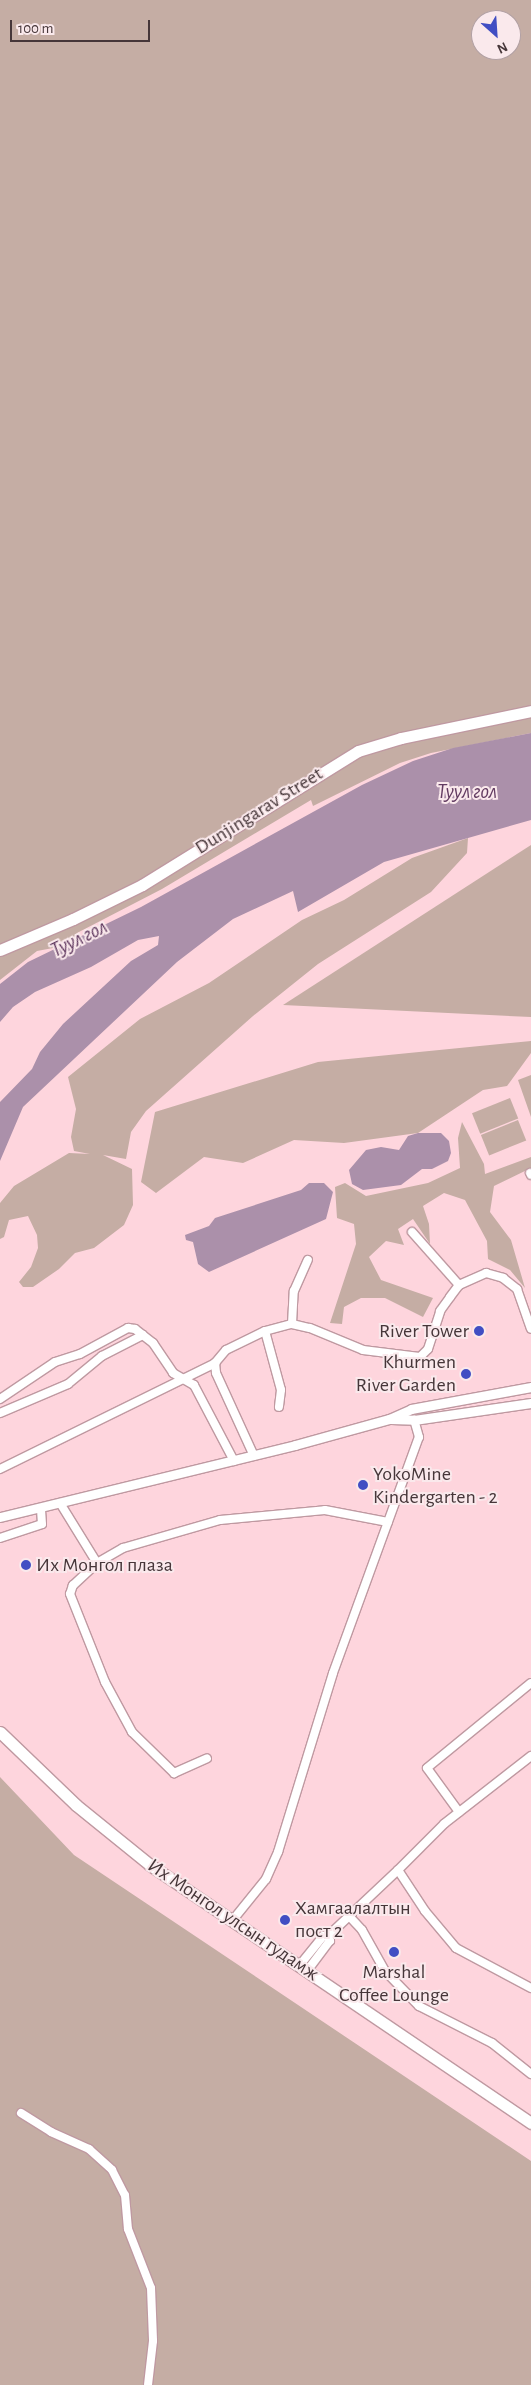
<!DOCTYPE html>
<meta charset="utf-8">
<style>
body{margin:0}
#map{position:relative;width:531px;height:2385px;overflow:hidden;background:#fed5dd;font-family:"Alegreya Sans",sans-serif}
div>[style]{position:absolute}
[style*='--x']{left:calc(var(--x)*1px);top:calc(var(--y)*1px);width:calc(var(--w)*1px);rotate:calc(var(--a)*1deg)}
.green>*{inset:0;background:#c5ada4;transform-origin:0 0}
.water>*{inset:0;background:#ab90aa}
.roads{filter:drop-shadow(1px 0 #bf99a1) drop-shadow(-1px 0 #bf99a1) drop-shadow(0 1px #bf99a1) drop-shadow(0 -1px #bf99a1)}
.minor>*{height:8px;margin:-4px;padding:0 4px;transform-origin:4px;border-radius:4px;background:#fff}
.tertiary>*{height:9px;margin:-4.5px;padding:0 4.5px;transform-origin:4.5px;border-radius:4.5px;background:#fff}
.primary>*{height:11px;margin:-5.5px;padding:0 5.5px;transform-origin:5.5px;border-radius:5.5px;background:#fff}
.dots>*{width:14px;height:14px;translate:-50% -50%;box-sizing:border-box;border:2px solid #fae9ec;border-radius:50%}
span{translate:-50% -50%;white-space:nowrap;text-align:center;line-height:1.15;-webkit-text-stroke:4px #fae9ec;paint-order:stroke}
.street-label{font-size:20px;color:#463639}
.poi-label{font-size:20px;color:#463639}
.right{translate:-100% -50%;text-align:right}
.left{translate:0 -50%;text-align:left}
.water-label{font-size:21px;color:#633c62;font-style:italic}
.north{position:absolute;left:471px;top:10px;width:50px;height:50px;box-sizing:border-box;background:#fae9ec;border:1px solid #b2a1a4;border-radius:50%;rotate:154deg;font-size:14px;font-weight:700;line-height:20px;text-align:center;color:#463639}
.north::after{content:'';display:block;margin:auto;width:18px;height:22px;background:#414ec3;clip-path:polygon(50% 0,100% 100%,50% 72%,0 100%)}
.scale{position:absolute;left:10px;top:20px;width:140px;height:22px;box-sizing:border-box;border:2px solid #463639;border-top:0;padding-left:6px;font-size:15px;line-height:18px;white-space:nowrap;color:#463639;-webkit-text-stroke:4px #fae9ec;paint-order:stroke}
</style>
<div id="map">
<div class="green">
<div style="clip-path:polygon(evenodd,0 0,531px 0,531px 733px,431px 753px,400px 763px,313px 806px,311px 800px,162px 889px,77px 933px,75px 937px,53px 948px,37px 951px,0 980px,0 0,481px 20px,511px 20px,511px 50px,481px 50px,481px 20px)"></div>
<div style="clip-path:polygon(468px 838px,467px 853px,431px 892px,318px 964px,253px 1016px,146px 1111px,131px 1132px,126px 1159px,103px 1155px,132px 1169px,133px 1205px,124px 1225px,94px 1248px,75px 1253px,59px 1269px,33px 1287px,23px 1287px,19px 1282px,31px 1267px,38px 1248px,37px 1235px,28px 1216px,9px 1220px,4px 1237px,0 1239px,0 1203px,14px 1186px,69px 1153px,90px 1154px,74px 1151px,71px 1137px,76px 1109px,68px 1077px,140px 1019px,209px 983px,302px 920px,344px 900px,412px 858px)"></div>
<div style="clip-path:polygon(531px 845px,531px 1017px,283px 1005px)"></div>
<div style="clip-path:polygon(531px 1041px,531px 1053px,507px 1086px,483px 1090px,418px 1133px,344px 1143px,294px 1140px,243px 1163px,204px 1157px,156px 1193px,141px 1182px,155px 1112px,318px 1062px)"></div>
<div style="clip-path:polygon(531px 1075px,531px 1117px,518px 1080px)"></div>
<div style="left:510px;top:1098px;width:22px;height:41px;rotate:68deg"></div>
<div style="left:518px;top:1120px;width:22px;height:40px;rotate:68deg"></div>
<div style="clip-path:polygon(462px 1122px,484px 1164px,485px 1174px,531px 1157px,531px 1168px,494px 1186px,490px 1212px,511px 1240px,525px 1288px,510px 1270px,488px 1259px,487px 1241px,465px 1200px,444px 1193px,423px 1206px,429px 1224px,430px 1244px,413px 1219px,398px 1229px,404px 1245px,386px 1241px,369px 1257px,381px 1280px,433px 1298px,423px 1317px,385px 1298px,361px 1298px,344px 1307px,342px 1324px,330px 1323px,356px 1244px,354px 1224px,337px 1218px,335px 1187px,345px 1183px,366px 1196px,428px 1183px,460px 1168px,458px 1138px)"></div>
<div style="clip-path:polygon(0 1777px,74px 1855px,531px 2161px,531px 2385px,0 2385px)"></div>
</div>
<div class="water">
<div style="clip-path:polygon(531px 733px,531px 820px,384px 862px,298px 912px,293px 891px,233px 919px,177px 962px,23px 1107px,0 1161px,0 1102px,32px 1069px,40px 1052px,63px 1024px,131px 961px,158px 945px,159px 936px,138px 940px,91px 967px,35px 992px,13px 1007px,0 1022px,0 984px,28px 962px,141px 907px,362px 785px,413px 761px,453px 748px)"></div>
<div style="clip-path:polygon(418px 1133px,441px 1133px,449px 1141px,451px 1153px,448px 1161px,432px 1169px,422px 1169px,401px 1185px,363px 1190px,352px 1184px,349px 1170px,366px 1150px,381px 1147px,399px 1150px,408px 1136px)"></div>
<div style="clip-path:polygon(309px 1183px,324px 1183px,333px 1192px,326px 1219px,209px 1272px,198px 1264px,193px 1242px,186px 1240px,185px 1235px,209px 1226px,215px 1218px,301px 1190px)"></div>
</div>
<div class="roads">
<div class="minor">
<div style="--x:530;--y:1173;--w:2;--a:63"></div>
<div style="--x:412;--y:1232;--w:71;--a:48.4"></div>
<div style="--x:292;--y:1324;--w:33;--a:-87"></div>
<div style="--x:294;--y:1291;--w:34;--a:-66"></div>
<div style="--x:265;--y:1331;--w:61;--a:74.8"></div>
<div style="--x:281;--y:1390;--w:17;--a:97"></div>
<div style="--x:215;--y:1363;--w:10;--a:84"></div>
<div style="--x:216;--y:1373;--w:91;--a:65.4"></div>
<div style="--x:0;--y:1399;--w:66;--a:-33.9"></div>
<div style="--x:55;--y:1362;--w:26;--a:-18"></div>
<div style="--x:80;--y:1354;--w:55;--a:-28.4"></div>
<div style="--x:128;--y:1328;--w:7;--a:8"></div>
<div style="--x:135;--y:1329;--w:23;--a:38"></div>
<div style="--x:153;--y:1343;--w:36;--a:56"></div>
<div style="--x:173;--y:1373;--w:24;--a:30"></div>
<div style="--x:194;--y:1385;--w:86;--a:62.2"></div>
<div style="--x:0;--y:1413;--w:74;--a:-23.1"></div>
<div style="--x:68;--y:1384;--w:44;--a:-39.5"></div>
<div style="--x:102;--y:1356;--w:46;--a:-27.1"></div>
<div style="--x:0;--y:1469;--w:240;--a:-26.2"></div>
<div style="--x:215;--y:1363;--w:17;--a:-50"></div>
<div style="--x:226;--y:1350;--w:43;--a:-26"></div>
<div style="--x:265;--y:1331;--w:28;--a:-15"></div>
<div style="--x:292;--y:1324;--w:18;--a:13"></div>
<div style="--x:310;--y:1328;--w:57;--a:22.5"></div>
<div style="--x:363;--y:1350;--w:57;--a:7"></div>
<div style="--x:420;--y:1357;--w:11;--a:-45"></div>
<div style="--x:428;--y:1349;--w:40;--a:-72"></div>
<div style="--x:440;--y:1311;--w:17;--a:-54"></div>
<div style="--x:450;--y:1297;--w:15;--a:-53"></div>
<div style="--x:459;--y:1285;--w:30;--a:-24"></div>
<div style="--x:486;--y:1273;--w:18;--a:16"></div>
<div style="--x:503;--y:1278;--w:18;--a:38"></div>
<div style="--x:517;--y:1289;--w:42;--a:70.7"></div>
<div style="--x:60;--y:1503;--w:70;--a:58.3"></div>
<div style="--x:97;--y:1563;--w:30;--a:-30"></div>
<div style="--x:123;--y:1548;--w:101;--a:-16.1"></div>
<div style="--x:220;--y:1520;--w:105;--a:-5.4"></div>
<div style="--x:325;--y:1510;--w:64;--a:10.8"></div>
<div style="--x:0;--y:1538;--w:44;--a:-18.4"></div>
<div style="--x:42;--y:1524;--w:16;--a:-94"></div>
<div style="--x:97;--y:1563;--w:33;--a:137"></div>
<div style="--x:73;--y:1585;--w:9;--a:108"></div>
<div style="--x:70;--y:1594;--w:95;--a:68.3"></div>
<div style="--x:105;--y:1682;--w:57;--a:61.6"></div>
<div style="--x:132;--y:1732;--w:59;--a:44.3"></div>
<div style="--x:174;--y:1773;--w:36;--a:-24"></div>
<div style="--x:531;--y:1756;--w:110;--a:142"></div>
<div style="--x:444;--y:1824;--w:65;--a:135"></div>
<div style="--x:398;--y:1870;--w:49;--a:56.6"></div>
<div style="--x:425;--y:1911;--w:48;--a:50"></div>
<div style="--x:456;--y:1948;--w:85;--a:28.1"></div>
<div style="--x:459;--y:1812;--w:54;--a:-126"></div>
<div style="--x:427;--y:1768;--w:134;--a:-39.3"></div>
<div style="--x:349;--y:1916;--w:19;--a:47"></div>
<div style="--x:362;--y:1930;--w:47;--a:60.7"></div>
<div style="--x:385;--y:1971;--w:49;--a:45.8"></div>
<div style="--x:419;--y:2006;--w:82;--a:26.9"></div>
<div style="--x:492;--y:2043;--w:50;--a:38.5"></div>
<div style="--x:232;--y:1921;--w:54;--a:-51"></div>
<div style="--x:266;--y:1879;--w:30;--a:-66"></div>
<div style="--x:278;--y:1852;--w:187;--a:-72.9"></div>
<div style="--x:333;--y:1673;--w:251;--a:-70"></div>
<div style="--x:419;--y:1437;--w:18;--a:-106"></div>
<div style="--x:299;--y:1966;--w:38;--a:-51"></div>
<div style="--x:323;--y:1936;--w:5;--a:0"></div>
<div style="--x:328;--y:1936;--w:96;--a:-43.3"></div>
<div style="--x:307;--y:1971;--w:38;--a:-53"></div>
<div style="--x:330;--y:1941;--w:5;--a:-112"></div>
<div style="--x:21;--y:2113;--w:36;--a:32"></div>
<div style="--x:51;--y:2132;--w:42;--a:24.1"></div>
<div style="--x:89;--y:2149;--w:31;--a:42"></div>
<div style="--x:112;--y:2170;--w:28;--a:63"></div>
<div style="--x:125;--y:2195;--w:34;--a:85"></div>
<div style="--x:128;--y:2229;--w:63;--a:68.7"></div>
<div style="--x:151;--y:2288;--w:53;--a:87.8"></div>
<div style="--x:153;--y:2341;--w:44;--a:96.5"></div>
</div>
<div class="tertiary">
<div style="--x:391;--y:1419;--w:23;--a:2"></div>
<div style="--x:414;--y:1420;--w:118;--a:-8.3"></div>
<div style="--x:0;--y:1517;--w:304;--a:-13.7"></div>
<div style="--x:295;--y:1445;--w:98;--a:-15.5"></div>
<div style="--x:389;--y:1419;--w:24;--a:-24"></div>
<div style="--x:411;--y:1409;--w:122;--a:-10.4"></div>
</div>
<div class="primary">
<div style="--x:0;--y:950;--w:79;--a:-23"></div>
<div style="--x:73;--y:919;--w:77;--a:-26.2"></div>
<div style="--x:142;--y:885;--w:254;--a:-31.8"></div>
<div style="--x:358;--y:751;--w:45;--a:-16.8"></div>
<div style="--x:401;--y:738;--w:133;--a:-11.7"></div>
<div style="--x:0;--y:1732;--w:105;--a:43.8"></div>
<div style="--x:76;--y:1805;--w:95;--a:39"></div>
<div style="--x:150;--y:1865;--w:460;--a:34.1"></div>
</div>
</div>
<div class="dots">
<div style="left:479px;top:1331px;background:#414ec3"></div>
<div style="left:466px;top:1374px;background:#414ec3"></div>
<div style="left:363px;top:1485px;background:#414ec3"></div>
<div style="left:26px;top:1565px;background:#414ec3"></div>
<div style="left:285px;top:1920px;background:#414ec3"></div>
<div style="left:394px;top:1952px;background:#414ec3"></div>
</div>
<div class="street-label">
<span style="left:259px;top:811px;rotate:-32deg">Dunjingarav Street</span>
<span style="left:233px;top:1920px;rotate:34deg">Их Монгол улсын гудамж</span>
</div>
<div class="poi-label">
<span class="right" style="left:469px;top:1331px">River Tower</span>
<span class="right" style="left:456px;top:1374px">Khurmen<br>River Garden</span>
<span class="left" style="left:373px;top:1486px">YokoMine<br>Kindergarten - 2</span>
<span class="left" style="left:36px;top:1565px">Их Монгол плаза</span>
<span class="left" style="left:295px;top:1920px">Хамгаалалтын<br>пост 2</span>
<span style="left:394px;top:1984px">Marshal<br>Coffee Lounge</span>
</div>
<div class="water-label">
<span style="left:467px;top:792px">Туул гол</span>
<span style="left:79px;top:939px;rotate:-26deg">Туул гол</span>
</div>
<div class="north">N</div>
<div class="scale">100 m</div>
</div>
